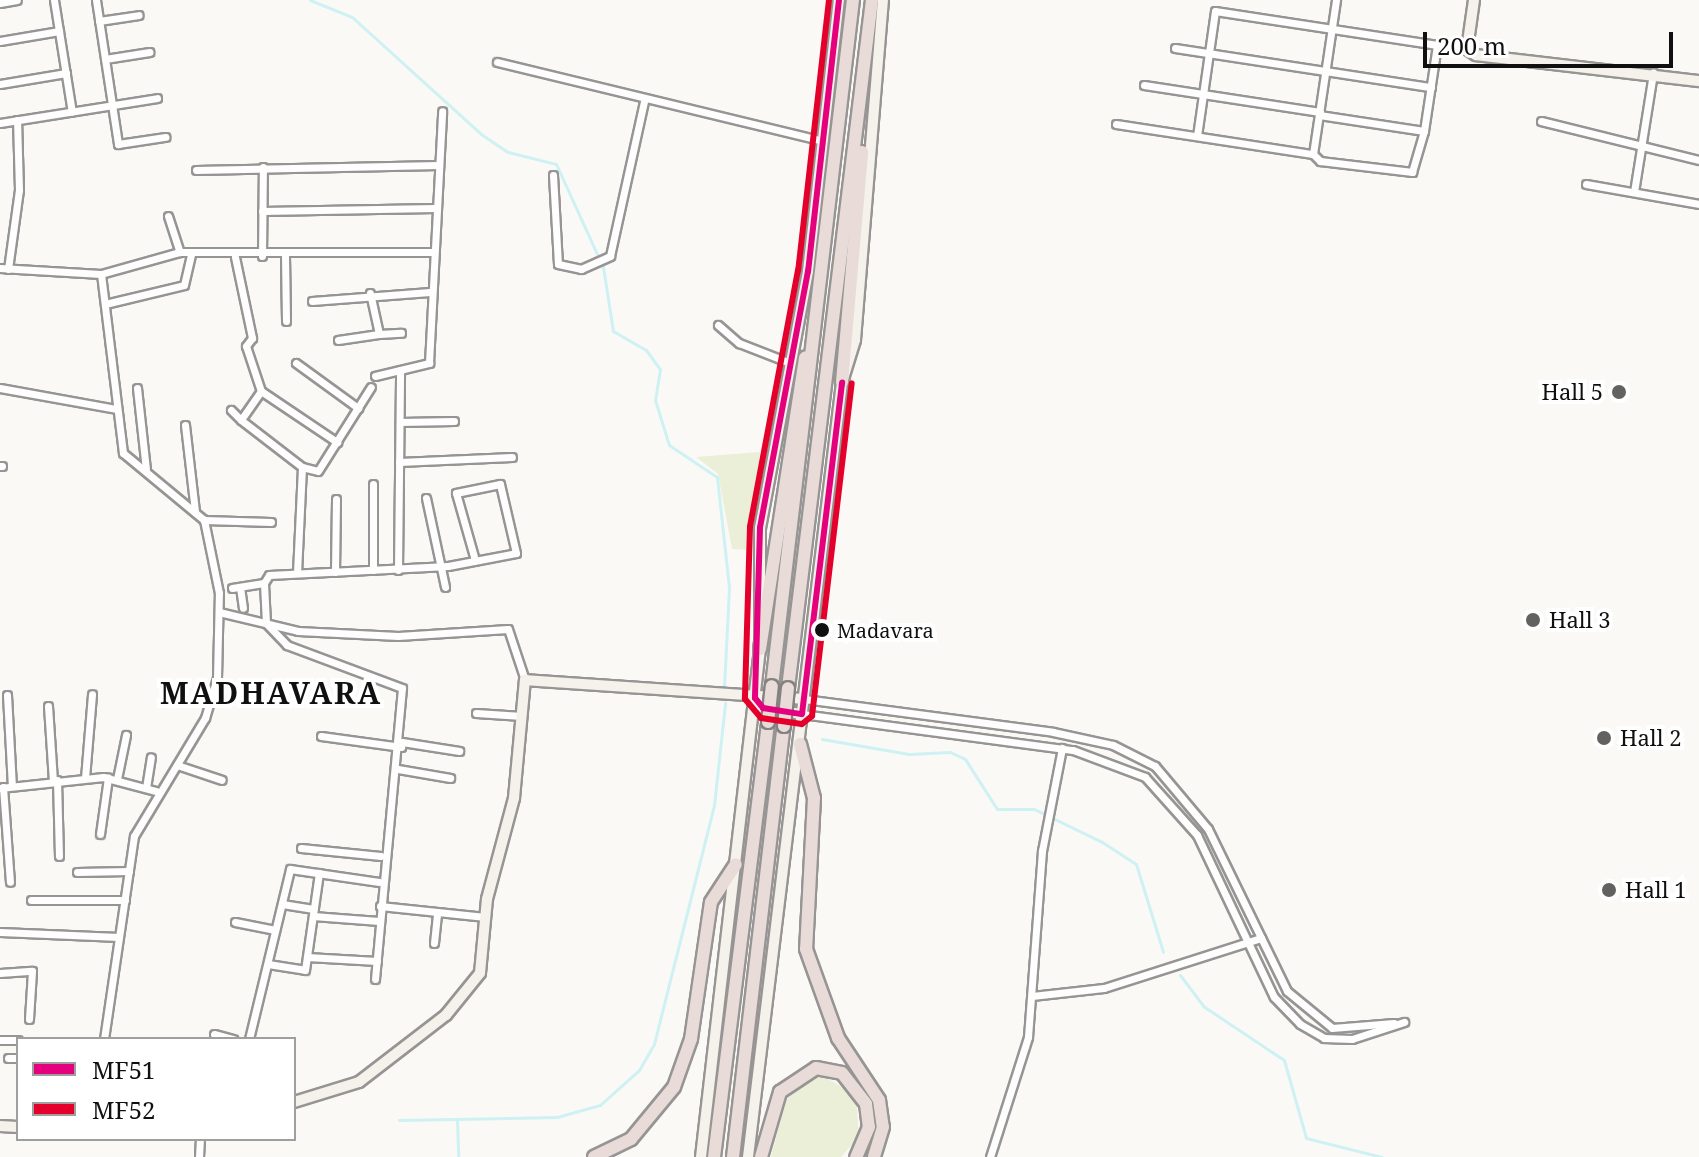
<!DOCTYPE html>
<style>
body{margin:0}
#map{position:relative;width:1699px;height:1157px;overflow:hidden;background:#fbf9f6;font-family:"Noto Serif",serif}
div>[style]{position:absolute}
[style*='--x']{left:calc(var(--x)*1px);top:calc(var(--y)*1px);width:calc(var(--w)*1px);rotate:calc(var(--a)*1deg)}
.green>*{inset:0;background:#ebefd7}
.stream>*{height:3px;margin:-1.5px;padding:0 1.5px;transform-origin:1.5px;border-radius:1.5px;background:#cef1f3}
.roads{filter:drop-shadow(2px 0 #969594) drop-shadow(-2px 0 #969594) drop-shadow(0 2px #969594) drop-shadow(0 -2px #969594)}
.street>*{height:7px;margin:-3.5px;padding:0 3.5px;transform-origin:3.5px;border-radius:3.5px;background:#fefefe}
.secondary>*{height:10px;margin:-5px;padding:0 5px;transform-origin:5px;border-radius:5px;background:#f5f1eb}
.highway>*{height:12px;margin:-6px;padding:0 6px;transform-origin:6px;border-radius:6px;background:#e8dbd8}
.bridges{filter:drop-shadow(2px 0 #838281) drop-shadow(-2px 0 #838281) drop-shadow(0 2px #838281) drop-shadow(0 -2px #838281)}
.highway-bridge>*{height:12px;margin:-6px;padding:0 6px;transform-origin:6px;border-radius:6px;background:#e8dbd8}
.bus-1>*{height:6px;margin:-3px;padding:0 3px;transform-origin:3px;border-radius:3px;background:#e5007d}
.bus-2>*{height:6px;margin:-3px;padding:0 3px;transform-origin:3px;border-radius:3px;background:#e4002b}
.dots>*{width:22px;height:22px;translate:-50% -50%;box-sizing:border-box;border:4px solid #fff;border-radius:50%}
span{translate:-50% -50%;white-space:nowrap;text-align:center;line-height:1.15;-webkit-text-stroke:8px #fff;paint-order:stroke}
.bus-label{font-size:20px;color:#101010}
.left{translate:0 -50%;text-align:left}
.poi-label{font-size:22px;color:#101010}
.right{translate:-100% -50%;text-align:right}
.district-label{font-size:30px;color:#101010;font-weight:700;letter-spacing:2px}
.legend{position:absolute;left:16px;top:1037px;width:280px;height:104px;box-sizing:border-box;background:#fff;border:2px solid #9f9f9f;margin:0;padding:10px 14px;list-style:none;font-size:24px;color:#101010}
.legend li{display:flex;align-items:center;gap:16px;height:40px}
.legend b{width:40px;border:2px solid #9f9f9f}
.scale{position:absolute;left:1423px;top:32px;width:250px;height:36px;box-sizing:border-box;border:4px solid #101010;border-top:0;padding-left:10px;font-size:24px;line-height:28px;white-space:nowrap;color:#101010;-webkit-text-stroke:6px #fff;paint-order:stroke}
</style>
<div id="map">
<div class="green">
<div style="clip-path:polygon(760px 452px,749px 550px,732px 549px,718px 474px,696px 457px)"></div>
<div style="clip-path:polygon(823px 1076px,856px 1095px,859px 1137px,841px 1157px,771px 1157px,786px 1100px,809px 1078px)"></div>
</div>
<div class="stream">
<div style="--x:310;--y:0;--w:45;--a:22"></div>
<div style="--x:352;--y:17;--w:174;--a:42.2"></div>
<div style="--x:481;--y:134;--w:32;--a:34"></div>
<div style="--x:508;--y:152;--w:49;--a:14"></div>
<div style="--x:556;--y:164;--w:113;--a:65.5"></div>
<div style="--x:603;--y:267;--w:65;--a:81.1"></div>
<div style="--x:613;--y:331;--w:38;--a:30"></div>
<div style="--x:646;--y:350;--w:24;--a:54"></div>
<div style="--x:660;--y:369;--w:31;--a:99"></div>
<div style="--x:655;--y:400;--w:47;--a:72.7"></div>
<div style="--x:669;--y:445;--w:58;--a:33.7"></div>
<div style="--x:717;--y:477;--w:112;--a:83.8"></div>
<div style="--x:729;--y:588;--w:100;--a:92.9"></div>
<div style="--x:822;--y:739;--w:88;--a:9.8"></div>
<div style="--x:909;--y:754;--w:41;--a:-2.8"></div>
<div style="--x:950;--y:752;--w:17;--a:25"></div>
<div style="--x:965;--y:759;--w:59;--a:57.4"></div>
<div style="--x:997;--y:809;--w:37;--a:0"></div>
<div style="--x:1034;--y:809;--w:76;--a:25.9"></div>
<div style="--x:1102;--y:842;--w:40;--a:32.9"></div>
<div style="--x:1136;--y:864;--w:92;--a:72.9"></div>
<div style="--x:1180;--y:975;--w:39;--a:53"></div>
<div style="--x:1203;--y:1006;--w:97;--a:33.7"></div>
<div style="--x:1284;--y:1060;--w:81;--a:74.2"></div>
<div style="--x:1306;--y:1138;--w:78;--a:14"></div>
<div style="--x:399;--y:1120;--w:158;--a:-1.1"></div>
<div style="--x:557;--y:1117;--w:45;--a:-15.6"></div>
<div style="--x:600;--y:1105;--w:52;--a:-41.9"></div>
<div style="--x:639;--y:1070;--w:30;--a:-60"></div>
<div style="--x:654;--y:1044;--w:246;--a:-75.9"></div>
<div style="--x:714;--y:805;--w:103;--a:-83.8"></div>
<div style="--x:457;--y:1120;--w:36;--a:88"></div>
</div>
<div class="roads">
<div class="street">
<div style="--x:54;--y:0;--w:113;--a:80.9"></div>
<div style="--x:96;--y:0;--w:146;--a:81.3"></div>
<div style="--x:118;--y:144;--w:48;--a:-8.5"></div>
<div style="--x:0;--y:3;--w:17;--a:-10"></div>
<div style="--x:99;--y:21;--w:40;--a:-8.5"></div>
<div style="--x:0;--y:41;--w:60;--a:-9.6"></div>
<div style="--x:1175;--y:48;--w:259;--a:8.7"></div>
<div style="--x:105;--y:59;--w:45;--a:-9"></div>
<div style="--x:497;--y:62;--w:335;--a:13.6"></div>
<div style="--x:0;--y:84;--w:67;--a:-9.5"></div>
<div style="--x:1144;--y:85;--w:178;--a:8.7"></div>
<div style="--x:1541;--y:121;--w:163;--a:13.9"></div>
<div style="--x:0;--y:123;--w:159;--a:-9"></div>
<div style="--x:1116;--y:124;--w:199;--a:8.7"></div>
<div style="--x:1313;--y:154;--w:156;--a:-81.5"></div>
<div style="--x:1197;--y:136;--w:126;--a:-81.8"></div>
<div style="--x:1215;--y:11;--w:225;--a:8.7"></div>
<div style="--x:1437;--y:45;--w:87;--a:98.6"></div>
<div style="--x:1424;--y:131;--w:106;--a:-171.3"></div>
<div style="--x:1313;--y:154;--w:10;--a:45"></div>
<div style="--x:1320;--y:161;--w:93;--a:6.8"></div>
<div style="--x:1412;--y:172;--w:43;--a:-73.7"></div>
<div style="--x:196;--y:170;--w:243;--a:-1.2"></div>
<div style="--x:553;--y:175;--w:89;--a:86.8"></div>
<div style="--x:558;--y:264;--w:24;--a:12"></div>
<div style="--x:581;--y:269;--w:32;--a:-24"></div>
<div style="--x:610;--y:256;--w:159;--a:-77.6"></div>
<div style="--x:1586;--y:184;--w:115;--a:10"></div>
<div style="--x:1634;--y:192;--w:121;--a:-80.9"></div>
<div style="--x:262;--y:211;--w:174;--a:-1"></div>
<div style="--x:168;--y:216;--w:38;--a:72"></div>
<div style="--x:262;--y:256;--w:89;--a:-89.4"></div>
<div style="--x:285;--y:256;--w:65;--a:89.1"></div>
<div style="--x:235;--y:257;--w:83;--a:78.1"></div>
<div style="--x:252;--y:338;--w:10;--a:127"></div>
<div style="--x:246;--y:346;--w:47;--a:71.6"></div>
<div style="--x:261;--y:391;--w:35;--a:125"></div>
<div style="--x:241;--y:420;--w:77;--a:37.6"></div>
<div style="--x:302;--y:467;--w:16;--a:14"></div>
<div style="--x:318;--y:471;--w:99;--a:-57.8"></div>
<div style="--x:0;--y:268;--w:101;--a:3.4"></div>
<div style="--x:8;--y:269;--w:80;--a:-82.1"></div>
<div style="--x:19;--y:190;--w:70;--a:-91.6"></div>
<div style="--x:370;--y:293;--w:42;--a:77.6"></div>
<div style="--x:379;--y:334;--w:22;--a:-3"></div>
<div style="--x:312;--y:301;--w:118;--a:-4.4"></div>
<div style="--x:105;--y:304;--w:81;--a:-13.5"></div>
<div style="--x:184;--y:285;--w:31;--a:-77"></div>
<div style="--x:718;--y:325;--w:28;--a:41"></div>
<div style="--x:739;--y:343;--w:53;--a:21.2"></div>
<div style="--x:338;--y:340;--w:41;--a:-8.3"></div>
<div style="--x:296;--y:363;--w:77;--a:36"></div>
<div style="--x:375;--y:376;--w:56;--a:-13.5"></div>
<div style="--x:429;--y:363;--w:252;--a:-87"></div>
<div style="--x:0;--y:388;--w:119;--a:10.2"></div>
<div style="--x:137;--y:388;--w:81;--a:83.7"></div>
<div style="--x:261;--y:391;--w:92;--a:33.9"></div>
<div style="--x:231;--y:410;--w:14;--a:45"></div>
<div style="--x:400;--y:422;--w:54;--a:-1.1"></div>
<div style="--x:185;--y:425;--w:88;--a:83.4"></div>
<div style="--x:399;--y:462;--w:113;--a:-2.5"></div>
<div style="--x:0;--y:466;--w:2;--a:0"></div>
<div style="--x:426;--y:498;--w:91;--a:77.9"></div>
<div style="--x:204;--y:520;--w:67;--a:1.7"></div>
<div style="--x:373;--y:570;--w:86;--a:-90"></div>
<div style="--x:398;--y:570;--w:200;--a:-89.4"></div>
<div style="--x:335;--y:572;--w:73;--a:-89.2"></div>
<div style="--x:297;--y:573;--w:106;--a:-87.3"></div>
<div style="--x:240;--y:587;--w:21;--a:82"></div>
<div style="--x:232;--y:588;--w:32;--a:-9"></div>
<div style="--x:219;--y:612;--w:81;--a:13.5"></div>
<div style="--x:298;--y:631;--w:100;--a:2.9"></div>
<div style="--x:398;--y:636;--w:110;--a:-3.6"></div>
<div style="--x:508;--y:629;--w:54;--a:71.6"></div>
<div style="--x:7;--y:695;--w:91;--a:86.9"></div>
<div style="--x:804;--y:699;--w:251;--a:7.5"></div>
<div style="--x:1053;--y:732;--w:61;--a:12.2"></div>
<div style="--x:1113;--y:745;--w:47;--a:26.6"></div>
<div style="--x:1155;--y:766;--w:82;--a:49.9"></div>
<div style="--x:1208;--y:829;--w:180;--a:64"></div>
<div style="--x:1287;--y:991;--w:58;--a:39.4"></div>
<div style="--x:1332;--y:1028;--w:62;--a:-4.6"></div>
<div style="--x:48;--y:706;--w:75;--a:86.2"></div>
<div style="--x:476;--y:713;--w:46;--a:3.7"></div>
<div style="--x:802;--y:714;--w:273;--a:7.6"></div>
<div style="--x:1073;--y:750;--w:77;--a:20.6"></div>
<div style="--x:1145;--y:777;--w:78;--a:48.1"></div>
<div style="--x:1197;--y:835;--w:179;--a:64.6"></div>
<div style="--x:1274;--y:997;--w:37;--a:46"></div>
<div style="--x:1300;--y:1024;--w:28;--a:30"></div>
<div style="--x:1324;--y:1038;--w:28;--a:2"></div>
<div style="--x:1352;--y:1039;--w:55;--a:-18.1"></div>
<div style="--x:321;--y:736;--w:81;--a:7.8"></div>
<div style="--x:402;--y:742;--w:58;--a:9"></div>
<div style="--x:177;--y:765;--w:47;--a:18.4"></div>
<div style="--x:398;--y:769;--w:53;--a:9.8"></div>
<div style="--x:85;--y:778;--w:84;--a:-85.2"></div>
<div style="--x:117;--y:779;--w:45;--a:-78.4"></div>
<div style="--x:57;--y:780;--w:76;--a:88.5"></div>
<div style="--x:3;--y:787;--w:95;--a:85.8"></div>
<div style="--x:0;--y:788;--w:104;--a:-6.1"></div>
<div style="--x:103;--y:777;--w:55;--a:14.8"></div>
<div style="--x:146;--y:788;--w:31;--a:-81"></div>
<div style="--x:100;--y:834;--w:57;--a:-81.9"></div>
<div style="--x:301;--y:848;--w:80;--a:5.7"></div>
<div style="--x:77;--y:872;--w:52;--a:-1.1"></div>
<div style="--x:31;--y:900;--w:94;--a:0"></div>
<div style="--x:282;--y:904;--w:32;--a:9"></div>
<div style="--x:380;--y:906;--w:106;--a:6"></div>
<div style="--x:313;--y:916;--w:66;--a:4.3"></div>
<div style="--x:235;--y:922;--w:41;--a:11.3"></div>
<div style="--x:0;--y:932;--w:119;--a:2.4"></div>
<div style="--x:434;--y:943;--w:31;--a:-84"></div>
<div style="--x:307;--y:957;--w:70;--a:3.3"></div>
<div style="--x:268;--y:964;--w:37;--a:9"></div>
<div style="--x:305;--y:970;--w:98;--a:-81.8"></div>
<div style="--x:0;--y:973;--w:32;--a:-4"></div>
<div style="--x:32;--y:971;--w:48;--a:93.6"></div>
<div style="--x:375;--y:979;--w:292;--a:-84.7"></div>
<div style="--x:402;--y:688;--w:123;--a:-159.5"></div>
<div style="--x:287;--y:645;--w:30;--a:-134"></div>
<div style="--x:266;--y:623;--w:40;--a:-92.9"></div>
<div style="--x:264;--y:583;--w:9;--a:-58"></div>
<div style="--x:269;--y:575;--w:179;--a:-2.9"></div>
<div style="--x:448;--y:566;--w:69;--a:-10.8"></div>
<div style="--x:516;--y:553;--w:71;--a:-103.1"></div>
<div style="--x:500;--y:484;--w:45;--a:168.4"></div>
<div style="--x:456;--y:493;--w:70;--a:74.2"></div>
<div style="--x:1032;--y:996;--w:72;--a:-6.3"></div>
<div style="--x:1104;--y:988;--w:165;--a:-17.7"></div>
<div style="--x:214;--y:1034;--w:20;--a:15"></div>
<div style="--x:104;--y:1039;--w:205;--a:-81.6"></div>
<div style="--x:134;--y:836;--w:138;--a:-59"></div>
<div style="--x:205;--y:718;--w:42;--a:-73.3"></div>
<div style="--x:217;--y:678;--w:85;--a:-88.7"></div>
<div style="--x:219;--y:593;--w:75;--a:-101.6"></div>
<div style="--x:204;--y:520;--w:105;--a:-140.4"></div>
<div style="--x:123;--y:453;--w:180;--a:-97"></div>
<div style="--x:101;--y:274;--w:82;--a:-15.6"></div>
<div style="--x:180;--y:252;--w:253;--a:0"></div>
<div style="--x:249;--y:1039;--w:175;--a:-76.4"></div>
<div style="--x:290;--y:869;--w:90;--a:8.3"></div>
<div style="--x:0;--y:1040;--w:18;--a:0"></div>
<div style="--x:8;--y:1058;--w:10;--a:0"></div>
<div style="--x:199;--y:1157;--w:18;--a:-87"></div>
<div style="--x:990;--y:1157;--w:126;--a:-72.4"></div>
<div style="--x:1028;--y:1037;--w:187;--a:-85.7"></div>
<div style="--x:1042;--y:851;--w:105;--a:-79"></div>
</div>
<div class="secondary">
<div style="--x:1474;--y:0;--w:49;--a:98.1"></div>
<div style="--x:1467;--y:49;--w:11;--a:34"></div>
<div style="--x:1476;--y:55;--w:225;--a:6.7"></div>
<div style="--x:755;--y:698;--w:13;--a:51"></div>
<div style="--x:763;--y:708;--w:39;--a:9"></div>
<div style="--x:294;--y:1102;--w:68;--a:-17.1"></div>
<div style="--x:359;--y:1082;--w:110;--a:-37.6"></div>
<div style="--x:446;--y:1015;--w:54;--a:-51"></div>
<div style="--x:480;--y:973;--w:74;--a:-84.6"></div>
<div style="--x:487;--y:899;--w:105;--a:-75"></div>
<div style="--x:514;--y:798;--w:119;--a:-84.7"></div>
<div style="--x:525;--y:680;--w:280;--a:3.9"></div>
<div style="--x:0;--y:1126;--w:18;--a:3"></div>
<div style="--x:701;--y:1157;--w:511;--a:-83.38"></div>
<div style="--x:760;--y:649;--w:121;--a:-90"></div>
<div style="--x:760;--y:528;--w:261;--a:-79.4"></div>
<div style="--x:808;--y:271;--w:273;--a:-83.5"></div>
<div style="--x:748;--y:1157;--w:781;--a:-83.08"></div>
<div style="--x:842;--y:382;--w:44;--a:-72.8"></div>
<div style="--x:855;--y:340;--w:341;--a:-85.3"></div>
</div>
<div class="highway">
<div style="--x:842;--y:382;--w:231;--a:-85"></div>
<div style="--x:760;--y:649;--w:295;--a:-81.2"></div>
<div style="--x:772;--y:686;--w:691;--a:-83.27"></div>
<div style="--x:788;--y:688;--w:693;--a:-83.04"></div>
<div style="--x:800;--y:744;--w:56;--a:75.5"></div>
<div style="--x:814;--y:798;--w:151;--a:93"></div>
<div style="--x:806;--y:949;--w:95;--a:70.2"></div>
<div style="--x:838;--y:1038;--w:74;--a:56.5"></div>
<div style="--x:879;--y:1100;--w:27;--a:82"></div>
<div style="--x:883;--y:1127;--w:31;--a:107"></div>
<div style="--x:594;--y:1157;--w:41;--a:-25.9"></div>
<div style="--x:631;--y:1139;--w:67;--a:-50.4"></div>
<div style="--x:674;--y:1087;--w:51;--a:-70.5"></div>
<div style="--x:691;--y:1039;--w:138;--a:-81.7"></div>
<div style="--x:711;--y:902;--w:45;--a:-56.7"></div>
<div style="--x:714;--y:1157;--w:438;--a:-82.9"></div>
<div style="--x:733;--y:1157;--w:434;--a:-83.3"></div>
<div style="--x:761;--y:1157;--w:68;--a:-73.7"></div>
<div style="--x:780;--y:1092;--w:43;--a:-33.7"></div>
<div style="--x:816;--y:1068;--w:26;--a:11"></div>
<div style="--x:842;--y:1073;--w:39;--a:52"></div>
<div style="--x:866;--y:1104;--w:23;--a:83"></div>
<div style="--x:869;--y:1127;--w:33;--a:113"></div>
</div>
</div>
<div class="bridges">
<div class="highway-bridge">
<div style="--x:768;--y:722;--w:36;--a:-84"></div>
<div style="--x:784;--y:726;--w:38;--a:-84"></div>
</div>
</div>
<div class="bus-1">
<div style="--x:839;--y:0;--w:273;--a:96.5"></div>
<div style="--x:808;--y:271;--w:261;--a:100.6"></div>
<div style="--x:760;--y:528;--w:170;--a:91.7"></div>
<div style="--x:755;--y:698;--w:13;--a:51"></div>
<div style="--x:763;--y:708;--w:39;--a:9"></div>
<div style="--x:802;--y:714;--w:334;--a:-83.1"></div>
</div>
<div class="bus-2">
<div style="--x:829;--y:0;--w:272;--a:96.5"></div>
<div style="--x:798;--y:270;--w:261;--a:100.6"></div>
<div style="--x:750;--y:527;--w:172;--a:91.7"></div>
<div style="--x:745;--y:699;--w:25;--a:50"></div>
<div style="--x:761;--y:718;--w:41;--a:8.3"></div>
<div style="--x:802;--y:724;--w:13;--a:-39"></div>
<div style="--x:812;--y:716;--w:335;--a:-83.2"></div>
</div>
<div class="dots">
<div style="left:1619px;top:392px;background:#626260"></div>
<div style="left:1533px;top:620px;background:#626260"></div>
<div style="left:822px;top:630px;background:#101010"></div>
<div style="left:1604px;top:738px;background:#626260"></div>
<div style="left:1609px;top:890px;background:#626260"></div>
</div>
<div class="bus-label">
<span class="left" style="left:837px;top:630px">Madavara</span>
</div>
<div class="poi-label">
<span class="right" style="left:1603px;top:392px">Hall 5</span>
<span class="left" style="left:1549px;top:620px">Hall 3</span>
<span class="left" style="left:1620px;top:738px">Hall 2</span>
<span class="left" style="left:1625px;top:890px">Hall 1</span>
</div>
<div class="district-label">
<span style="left:271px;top:693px">MADHAVARA</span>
</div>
<ul class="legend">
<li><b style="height:10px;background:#e5007d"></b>MF51</li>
<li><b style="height:10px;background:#e4002b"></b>MF52</li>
</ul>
<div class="scale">200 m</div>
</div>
